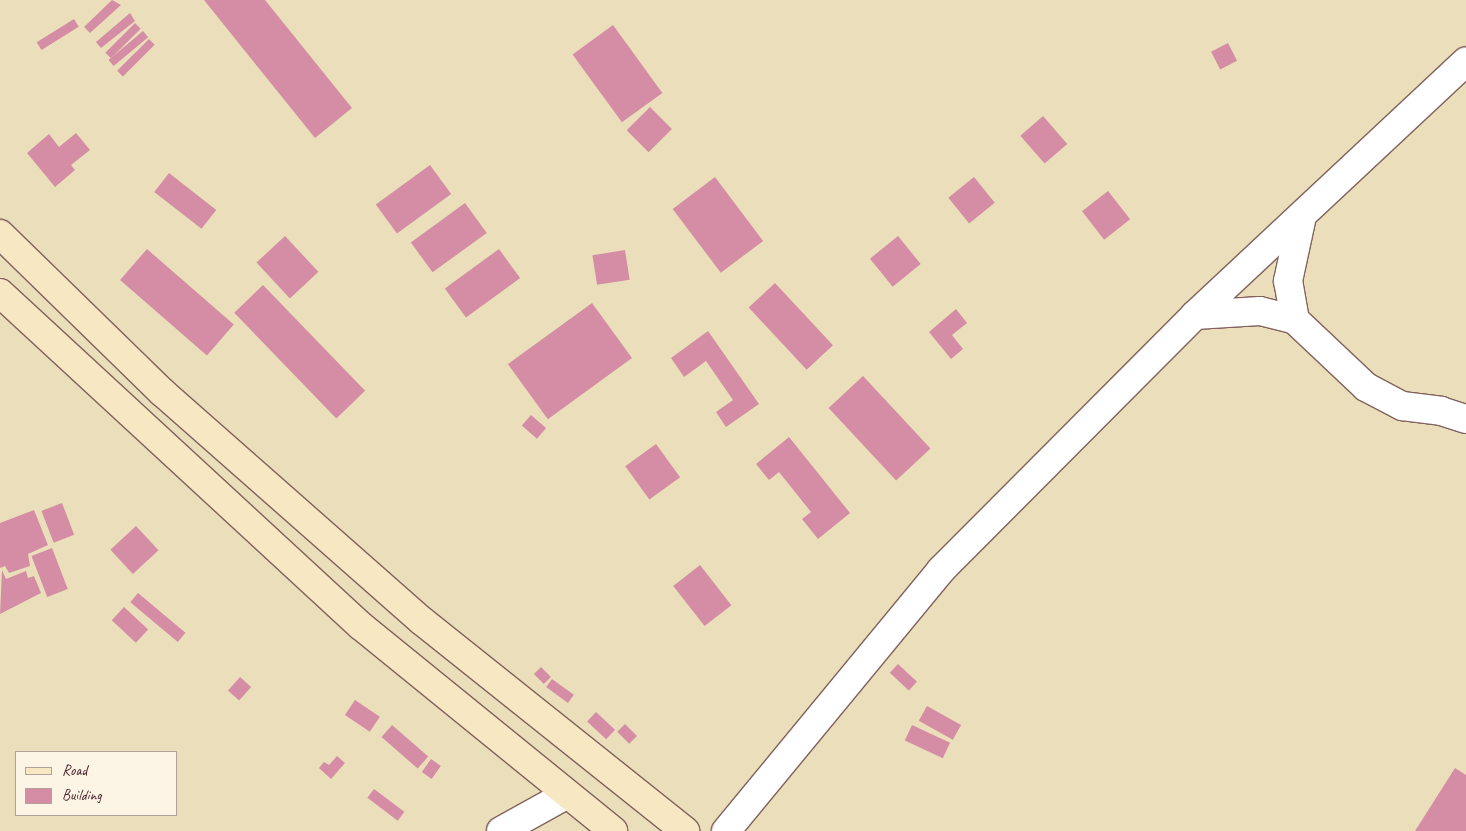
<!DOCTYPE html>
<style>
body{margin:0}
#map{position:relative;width:1466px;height:831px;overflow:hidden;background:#eadfba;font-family:Caveat,sans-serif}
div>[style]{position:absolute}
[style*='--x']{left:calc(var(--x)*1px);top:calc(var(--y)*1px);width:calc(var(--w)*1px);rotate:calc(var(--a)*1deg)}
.building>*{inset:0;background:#d48da5;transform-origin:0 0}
.roads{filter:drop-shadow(1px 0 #82625d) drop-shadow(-1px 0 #82625d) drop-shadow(0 1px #82625d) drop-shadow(0 -1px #82625d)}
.minor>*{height:28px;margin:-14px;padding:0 14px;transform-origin:14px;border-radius:14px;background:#fff}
.secondary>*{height:28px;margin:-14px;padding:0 14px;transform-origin:14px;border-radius:14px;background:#f7e8c3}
span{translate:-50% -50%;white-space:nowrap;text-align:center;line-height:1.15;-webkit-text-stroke:4px #fcf5e5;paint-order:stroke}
.legend{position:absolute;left:15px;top:751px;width:162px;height:65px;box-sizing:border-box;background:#fcf5e5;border:1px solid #b59f9b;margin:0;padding:6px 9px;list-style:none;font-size:15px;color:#4a1f2b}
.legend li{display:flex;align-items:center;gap:10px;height:25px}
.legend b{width:25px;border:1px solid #b59f9b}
</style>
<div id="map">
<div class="building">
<div style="clip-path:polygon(112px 0,121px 5px,90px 33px,84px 27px)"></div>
<div style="clip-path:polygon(204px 0,265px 0,352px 108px,315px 138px)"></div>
<div style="clip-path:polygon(130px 13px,135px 21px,101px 48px,96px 42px)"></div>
<div style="left:74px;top:19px;width:9px;height:44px;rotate:58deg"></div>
<div style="left:135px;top:23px;width:8px;height:42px;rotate:45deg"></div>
<div style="left:613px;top:25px;width:84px;height:50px;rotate:54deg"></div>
<div style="left:143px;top:31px;width:8px;height:45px;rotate:50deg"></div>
<div style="left:149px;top:39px;width:8px;height:45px;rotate:45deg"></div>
<div style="left:1228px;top:43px;width:20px;height:19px;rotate:63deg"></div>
<div style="left:650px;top:107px;width:31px;height:33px;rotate:45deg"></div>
<div style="left:1043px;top:116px;width:37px;height:30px;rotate:49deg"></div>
<div style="clip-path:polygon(76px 133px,90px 150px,71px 165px,75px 170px,55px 187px,27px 153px,49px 134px,59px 147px)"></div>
<div style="left:430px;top:165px;width:36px;height:67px;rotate:54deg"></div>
<div style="left:169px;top:173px;width:60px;height:24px;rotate:38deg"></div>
<div style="left:715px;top:177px;width:80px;height:53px;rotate:53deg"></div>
<div style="left:974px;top:177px;width:33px;height:33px;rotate:51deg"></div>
<div style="left:1108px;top:191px;width:36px;height:33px;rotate:52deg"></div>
<div style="left:465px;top:203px;width:37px;height:67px;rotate:54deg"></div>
<div style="left:285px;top:236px;width:49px;height:39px;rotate:47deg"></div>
<div style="left:898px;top:236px;width:36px;height:36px;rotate:51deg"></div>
<div style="left:147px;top:249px;width:115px;height:41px;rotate:41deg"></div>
<div style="left:499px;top:249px;width:36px;height:67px;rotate:54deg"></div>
<div style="left:625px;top:250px;width:30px;height:33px;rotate:81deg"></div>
<div style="left:775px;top:283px;width:85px;height:36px;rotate:47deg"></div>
<div style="left:263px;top:285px;width:147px;height:40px;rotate:46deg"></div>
<div style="left:592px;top:303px;width:68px;height:104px;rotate:54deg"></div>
<div style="clip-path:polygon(956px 309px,967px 323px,952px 335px,963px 349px,951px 359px,929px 332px)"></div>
<div style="clip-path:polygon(708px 331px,759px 404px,726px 427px,716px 412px,733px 400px,706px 361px,684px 377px,671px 358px)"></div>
<div style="left:863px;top:376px;width:99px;height:47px;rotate:47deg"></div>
<div style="left:531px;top:415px;width:20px;height:14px;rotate:41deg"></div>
<div style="clip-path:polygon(789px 437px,850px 513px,818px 539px,802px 519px,811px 512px,779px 472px,769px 480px,756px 464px)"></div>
<div style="left:656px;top:444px;width:41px;height:38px;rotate:54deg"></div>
<div style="left:62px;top:503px;width:34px;height:22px;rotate:69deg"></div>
<div style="clip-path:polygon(34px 510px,48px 545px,28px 554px,30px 566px,9px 573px,5px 566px,0 568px,0 523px)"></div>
<div style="left:136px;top:526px;width:33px;height:35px;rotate:47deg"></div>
<div style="left:52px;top:548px;width:44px;height:22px;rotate:69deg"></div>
<div style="left:700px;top:565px;width:51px;height:34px;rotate:52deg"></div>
<div style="clip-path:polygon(2px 570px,6px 579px,26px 571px,28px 578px,34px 576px,41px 593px,0 614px)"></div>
<div style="left:138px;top:593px;width:62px;height:12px;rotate:40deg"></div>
<div style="left:124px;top:607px;width:33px;height:18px;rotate:43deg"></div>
<div style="left:898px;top:664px;width:26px;height:12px;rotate:43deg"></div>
<div style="left:541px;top:667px;width:14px;height:10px;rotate:45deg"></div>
<div style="left:240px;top:677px;width:15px;height:18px;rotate:42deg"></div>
<div style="left:552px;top:679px;width:27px;height:10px;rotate:36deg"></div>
<div style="left:355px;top:700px;width:30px;height:18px;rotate:34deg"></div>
<div style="left:927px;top:706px;width:39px;height:17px;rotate:29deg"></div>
<div style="left:596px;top:712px;width:26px;height:13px;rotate:43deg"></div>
<div style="left:625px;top:724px;width:17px;height:11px;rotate:45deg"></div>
<div style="left:392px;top:725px;width:48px;height:16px;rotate:41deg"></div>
<div style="left:912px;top:725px;width:42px;height:17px;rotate:25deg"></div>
<div style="clip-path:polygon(337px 756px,345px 763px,331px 779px,319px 768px,324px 762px,329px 765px)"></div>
<div style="left:431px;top:759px;width:12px;height:16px;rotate:35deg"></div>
<div style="clip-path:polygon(1455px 768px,1466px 775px,1466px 831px,1415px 831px)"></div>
<div style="left:374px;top:789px;width:38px;height:11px;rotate:37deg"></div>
</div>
<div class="roads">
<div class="minor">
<div style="--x:1195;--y:315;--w:65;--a:-3.5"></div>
<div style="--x:1260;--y:311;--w:36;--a:14"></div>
<div style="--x:1295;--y:320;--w:98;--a:43.3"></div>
<div style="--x:1366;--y:387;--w:41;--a:27.8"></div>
<div style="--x:1402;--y:406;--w:39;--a:7"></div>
<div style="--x:1441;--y:411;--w:26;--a:18"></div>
<div style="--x:1295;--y:320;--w:40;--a:-100"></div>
<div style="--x:1288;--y:281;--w:66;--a:-77.8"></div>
<div style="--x:501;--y:831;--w:74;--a:-29"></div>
<div style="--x:726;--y:831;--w:338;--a:-50.5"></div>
<div style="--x:941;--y:570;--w:360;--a:-45.1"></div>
<div style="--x:1195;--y:315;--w:371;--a:-43.1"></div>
</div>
<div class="secondary">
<div style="--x:0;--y:234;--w:226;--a:44.3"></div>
<div style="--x:162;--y:392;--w:346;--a:41.4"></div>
<div style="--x:422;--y:621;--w:337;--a:38.6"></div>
<div style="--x:0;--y:293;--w:491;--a:42.7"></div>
<div style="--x:361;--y:626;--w:325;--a:39.1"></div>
</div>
</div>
<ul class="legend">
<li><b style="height:6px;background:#f7e8c3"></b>Road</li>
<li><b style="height:14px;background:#d48da5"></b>Building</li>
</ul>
</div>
